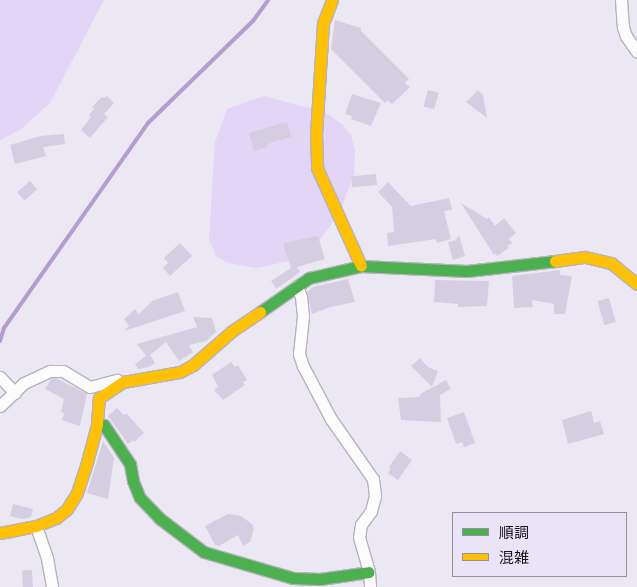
<!DOCTYPE html>
<meta charset="utf-8">
<style>
body{margin:0}
#map{position:relative;width:637px;height:587px;overflow:hidden;background:#ece8f3;font-family:"Alegreya Sans","Noto Sans JP",sans-serif}
div>[style]{position:absolute}
[style*='--x']{left:calc(var(--x)*1px);top:calc(var(--y)*1px);width:calc(var(--w)*1px);rotate:calc(var(--a)*1deg)}
.green>*{inset:0;background:#e2d5f6}
.stream>*{height:4px;margin:-2px;padding:0 2px;transform-origin:2px;border-radius:2px;background:#b39dd1}
.building>*{inset:0;background:#d5cee1;transform-origin:0 0}
.roads{filter:drop-shadow(1px 0 #b6b3bb) drop-shadow(-1px 0 #b6b3bb) drop-shadow(0 1px #b6b3bb) drop-shadow(0 -1px #b6b3bb)}
.street>*{height:11px;margin:-5.5px;padding:0 5.5px;transform-origin:5.5px;border-radius:5.5px;background:#fcfcfd}
.fast>*{height:11px;margin:-5.5px;padding:0 5.5px;transform-origin:5.5px;border-radius:5.5px;background:#4caf50}
.slow>*{height:11px;margin:-5.5px;padding:0 5.5px;transform-origin:5.5px;border-radius:5.5px;background:#ffc107}
span{translate:-50% -50%;white-space:nowrap;text-align:center;line-height:1.15;-webkit-text-stroke:4px #ebe4f7;paint-order:stroke}
.legend{position:absolute;left:452px;top:512px;width:175px;height:65px;box-sizing:border-box;background:#ebe4f7;border:1px solid #95909e;margin:0;padding:6px 9px;list-style:none;font-size:15px;color:#151219}
.legend li{display:flex;align-items:center;gap:10px;height:25px}
.legend b{width:25px;border:1px solid #95909e}
</style>
<div id="map">
<div class="green">
<div style="clip-path:polygon(0 0,104px 0,50px 103px,20px 130px,0 140px)"></div>
<div style="clip-path:polygon(264px 96px,325px 112px,343px 125px,351px 135px,355px 151px,354px 174px,339px 214px,312px 250px,289px 261px,256px 268px,228px 263px,216px 256px,209px 239px,215px 142px,227px 109px)"></div>
</div>
<div class="stream">
<div style="--x:0;--y:341;--w:14;--a:-73"></div>
<div style="--x:4;--y:328;--w:251;--a:-54.9"></div>
<div style="--x:148;--y:123;--w:146;--a:-44.2"></div>
<div style="--x:253;--y:21;--w:26;--a:-54"></div>
</div>
<div class="building">
<div style="clip-path:polygon(335px 20px,361px 28px,361px 31px,409px 79px,405px 83px,410px 87px,392px 104px,388px 100px,385px 103px,331px 49px)"></div>
<div style="left:428px;top:90px;width:11px;height:17px;rotate:15deg"></div>
<div style="clip-path:polygon(478px 90px,483px 95px,487px 118px,466px 102px)"></div>
<div style="clip-path:polygon(352px 94px,381px 103px,371px 126px,351px 119px,352px 116px,345px 114px)"></div>
<div style="clip-path:polygon(107px 96px,114px 103px,104px 114px,108px 117px,90px 138px,81px 130px,91px 117px,89px 115px,94px 109px,92px 107px,102px 97px,104px 98px)"></div>
<div style="clip-path:polygon(287px 122px,291px 137px,272px 142px,266px 146px,266px 148px,254px 151px,249px 133px)"></div>
<div style="clip-path:polygon(64px 134px,65px 144px,43px 147px,46px 156px,15px 164px,10px 145px,40px 136px)"></div>
<div style="left:376px;top:174px;width:11px;height:25px;rotate:85deg"></div>
<div style="left:30px;top:181px;width:11px;height:17px;rotate:49deg"></div>
<div style="clip-path:polygon(388px 182px,411px 206px,449px 198px,452px 210px,444px 211px,451px 239px,437px 243px,436px 239px,388px 246px,387px 233px,394px 232px,392px 207px,378px 192px)"></div>
<div style="clip-path:polygon(461px 203px,487px 219px,489px 217px,495px 226px,504px 218px,516px 233px,509px 239px,512px 243px,507px 246px,509px 248px,497px 256px,496px 253px,494px 255px)"></div>
<div style="clip-path:polygon(459px 235px,465px 256px,453px 260px,448px 242px,456px 240px)"></div>
<div style="clip-path:polygon(318px 236px,325px 259px,297px 267px,300px 272px,276px 289px,271px 281px,291px 268px,283px 243px)"></div>
<div style="clip-path:polygon(180px 243px,192px 256px,170px 276px,163px 268px,168px 263px,164px 258px)"></div>
<div style="clip-path:polygon(560px 270px,560px 275px,572px 276px,565px 314px,554px 314px,554px 304px,532px 300px,533px 307px,514px 308px,512px 276px)"></div>
<div style="clip-path:polygon(348px 279px,355px 302px,330px 307px,312px 314px,307px 292px,313px 287px)"></div>
<div style="clip-path:polygon(435px 280px,489px 281px,487px 306px,458px 307px,458px 304px,434px 302px)"></div>
<div style="clip-path:polygon(178px 292px,185px 311px,124px 331px,129px 326px,124px 319px,135px 309px,139px 314px,152px 301px)"></div>
<div style="left:609px;top:298px;width:25px;height:12px;rotate:74deg"></div>
<div style="clip-path:polygon(193px 317px,212px 318px,216px 332px,206px 341px,189px 345px,193px 352px,179px 361px,166px 342px,150px 355px,155px 363px,149px 367px,138px 369px,135px 364px,146px 356px,137px 344px,197px 327px)"></div>
<div style="clip-path:polygon(420px 358px,428px 367px,438px 371px,432px 387px,411px 366px)"></div>
<div style="clip-path:polygon(231px 362px,235px 367px,238px 365px,247px 380px,243px 382px,245px 385px,223px 400px,214px 390px,218px 387px,212px 375px)"></div>
<div style="clip-path:polygon(52px 378px,56px 378px,87px 394px,80px 426px,62px 420px,64px 413px,61px 412px,64px 399px,45px 389px)"></div>
<div style="clip-path:polygon(446px 380px,451px 389px,440px 395px,441px 422px,401px 420px,398px 398px,419px 397px,422px 393px)"></div>
<div style="clip-path:polygon(117px 408px,124px 415px,126px 413px,144px 433px,134px 442px,133px 440px,128px 444px,108px 416px)"></div>
<div style="clip-path:polygon(591px 411px,594px 423px,600px 421px,604px 434px,568px 444px,562px 420px)"></div>
<div style="clip-path:polygon(464px 412px,475px 443px,464px 447px,462px 442px,456px 444px,447px 418px)"></div>
<div style="clip-path:polygon(103px 441px,114px 458px,108px 499px,87px 493px)"></div>
<div style="clip-path:polygon(400px 451px,412px 460px,398px 480px,388px 473px,391px 468px,389px 467px)"></div>
<div style="clip-path:polygon(13px 504px,33px 509px,31px 517px,22px 519px,10px 516px)"></div>
<div style="clip-path:polygon(228px 514px,241px 516px,252px 524px,254px 529px,250px 542px,243px 546px,238px 535px,219px 546px,215px 545px,205px 526px)"></div>
<div style="left:32px;top:570px;width:17px;height:10px;rotate:87deg"></div>
</div>
<div class="roads">
<div class="street">
<div style="--x:621;--y:0;--w:27;--a:86"></div>
<div style="--x:623;--y:27;--w:9;--a:72"></div>
<div style="--x:626;--y:36;--w:19;--a:55"></div>
<div style="--x:297;--y:286;--w:12;--a:70"></div>
<div style="--x:301;--y:297;--w:19;--a:84"></div>
<div style="--x:303;--y:316;--w:38;--a:96"></div>
<div style="--x:299;--y:354;--w:13;--a:72"></div>
<div style="--x:303;--y:366;--w:60;--a:62.2"></div>
<div style="--x:331;--y:419;--w:73;--a:55"></div>
<div style="--x:373;--y:479;--w:17;--a:83"></div>
<div style="--x:375;--y:496;--w:16;--a:105"></div>
<div style="--x:371;--y:511;--w:17;--a:126"></div>
<div style="--x:361;--y:525;--w:12;--a:99"></div>
<div style="--x:359;--y:537;--w:36;--a:74"></div>
<div style="--x:369;--y:572;--w:15;--a:86"></div>
<div style="--x:0;--y:377;--w:22;--a:47"></div>
<div style="--x:0;--y:406;--w:33;--a:-44"></div>
<div style="--x:24;--y:383;--w:29;--a:-25"></div>
<div style="--x:50;--y:371;--w:13;--a:0"></div>
<div style="--x:63;--y:371;--w:31;--a:31"></div>
<div style="--x:90;--y:387;--w:28;--a:-15"></div>
<div style="--x:36;--y:526;--w:34;--a:71"></div>
<div style="--x:47;--y:558;--w:29;--a:80"></div>
</div>
<div class="fast">
<div style="--x:260;--y:312;--w:60;--a:-34.8"></div>
<div style="--x:309;--y:278;--w:53;--a:-13"></div>
<div style="--x:361;--y:266;--w:106;--a:2.7"></div>
<div style="--x:467;--y:271;--w:89;--a:-6.5"></div>
<div style="--x:97;--y:424;--w:7;--a:8"></div>
<div style="--x:104;--y:425;--w:47;--a:56.3"></div>
<div style="--x:130;--y:464;--w:17;--a:80"></div>
<div style="--x:133;--y:481;--w:18;--a:68"></div>
<div style="--x:140;--y:498;--w:28;--a:46"></div>
<div style="--x:159;--y:518;--w:56;--a:37.1"></div>
<div style="--x:204;--y:552;--w:93;--a:16.3"></div>
<div style="--x:293;--y:578;--w:27;--a:2"></div>
<div style="--x:320;--y:579;--w:49;--a:-8.1"></div>
</div>
<div class="slow">
<div style="--x:332;--y:0;--w:25;--a:111"></div>
<div style="--x:323;--y:23;--w:111;--a:93.6"></div>
<div style="--x:316;--y:134;--w:34;--a:88"></div>
<div style="--x:317;--y:168;--w:107;--a:65.8"></div>
<div style="--x:555;--y:261;--w:30;--a:-8"></div>
<div style="--x:585;--y:257;--w:27;--a:13"></div>
<div style="--x:611;--y:263;--w:33;--a:39"></div>
<div style="--x:0;--y:533;--w:37;--a:-11"></div>
<div style="--x:36;--y:526;--w:22;--a:-22"></div>
<div style="--x:56;--y:518;--w:14;--a:-39"></div>
<div style="--x:67;--y:509;--w:19;--a:-58"></div>
<div style="--x:77;--y:493;--w:33;--a:-72"></div>
<div style="--x:87;--y:462;--w:39;--a:-75"></div>
<div style="--x:97;--y:424;--w:26;--a:-86"></div>
<div style="--x:99;--y:398;--w:29;--a:-34"></div>
<div style="--x:123;--y:382;--w:58;--a:-10"></div>
<div style="--x:180;--y:372;--w:15;--a:-28"></div>
<div style="--x:193;--y:365;--w:52;--a:-41.1"></div>
<div style="--x:232;--y:331;--w:34;--a:-34"></div>
</div>
</div>
<ul class="legend">
<li><b style="height:6px;background:#4caf50"></b>順調</li>
<li><b style="height:6px;background:#ffc107"></b>混雑</li>
</ul>
</div>
